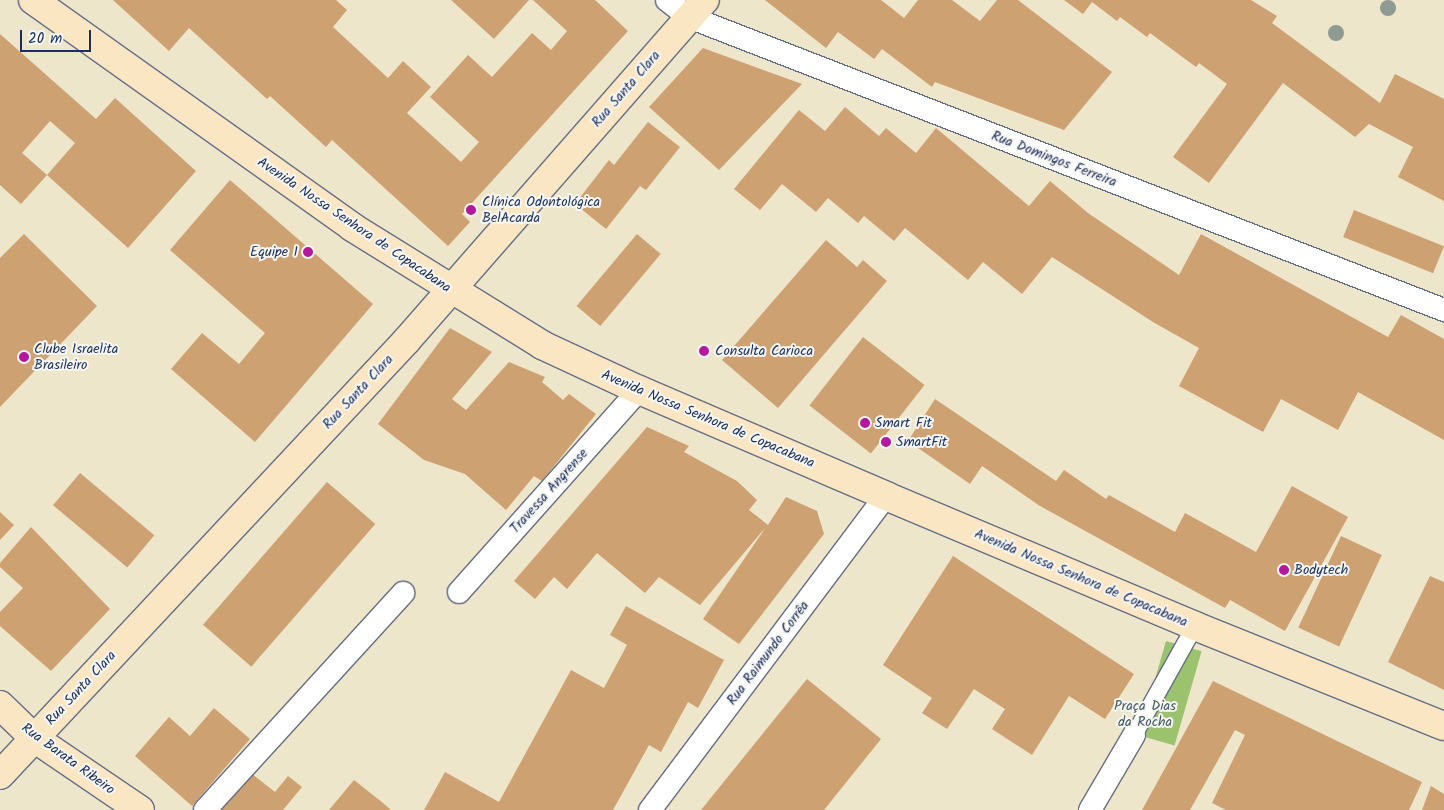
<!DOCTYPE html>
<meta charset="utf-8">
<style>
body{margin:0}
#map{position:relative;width:1444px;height:810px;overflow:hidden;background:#eee6cb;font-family:Kalam,sans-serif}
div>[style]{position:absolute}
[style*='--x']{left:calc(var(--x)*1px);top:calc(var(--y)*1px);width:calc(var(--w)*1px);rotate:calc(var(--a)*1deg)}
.green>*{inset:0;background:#9bc26d;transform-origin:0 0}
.building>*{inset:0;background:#cda171;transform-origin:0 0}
.roads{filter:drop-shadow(1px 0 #656f84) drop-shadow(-1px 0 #656f84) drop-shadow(0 1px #656f84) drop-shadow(0 -1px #656f84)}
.pedestrian>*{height:16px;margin:-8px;padding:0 8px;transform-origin:8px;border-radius:8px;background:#fff}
.minor>*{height:22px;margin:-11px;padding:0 11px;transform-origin:11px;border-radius:11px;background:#fff}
.secondary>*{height:28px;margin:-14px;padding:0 14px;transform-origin:14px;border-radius:14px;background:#fbe6c4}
.trees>*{width:16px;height:16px;margin:-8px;border-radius:50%;background:#8f9a91}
.dots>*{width:14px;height:14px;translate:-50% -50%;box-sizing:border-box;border:2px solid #f6f6f2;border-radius:50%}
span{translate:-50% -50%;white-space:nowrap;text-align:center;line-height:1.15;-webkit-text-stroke:4px #f6f6f2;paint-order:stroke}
.street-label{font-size:14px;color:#1b2f5e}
.poi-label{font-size:14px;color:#1b2f5e}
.left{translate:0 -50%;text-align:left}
.right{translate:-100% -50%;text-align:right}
.park-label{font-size:14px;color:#415b62}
.scale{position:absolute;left:20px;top:30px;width:71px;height:22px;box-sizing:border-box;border:2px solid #1b2f5e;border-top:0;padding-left:6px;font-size:15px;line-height:18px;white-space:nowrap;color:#1b2f5e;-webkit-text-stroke:4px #f6f6f2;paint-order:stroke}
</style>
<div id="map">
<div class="green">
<div style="left:1166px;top:641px;width:37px;height:98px;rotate:16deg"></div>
</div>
<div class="building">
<div style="clip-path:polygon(113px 0,336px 0,347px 10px,333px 27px,388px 78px,403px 61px,431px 87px,407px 113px,461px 162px,479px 142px,430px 97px,468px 55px,492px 77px,532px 33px,551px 50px,567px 31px,533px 0,595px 0,628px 31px,462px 214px,470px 222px,448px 246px,332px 140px,326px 147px,270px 96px,267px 99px,189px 28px,169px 51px)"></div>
<div style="clip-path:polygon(451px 0,529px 0,494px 39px)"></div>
<div style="clip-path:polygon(765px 0,881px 0,904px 18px,918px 0,952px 0,980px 21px,997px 0,1018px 0,1112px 72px,1064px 130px,935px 82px,932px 87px,882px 49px,874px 59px,838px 32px,826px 48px)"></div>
<div style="clip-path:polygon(1064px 0,1251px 0,1277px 16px,1272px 23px,1380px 103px,1395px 74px,1444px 99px,1444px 201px,1398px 177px,1413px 147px,1369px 124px,1355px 137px,1283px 83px,1209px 183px,1173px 157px,1227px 84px,1199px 63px,1196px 67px,1150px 33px,1147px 37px,1120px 17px,1117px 21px,1092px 2px,1083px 14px)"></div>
<div style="clip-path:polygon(0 34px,96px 119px,115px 98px,196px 171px,128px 248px,47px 175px,75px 143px,50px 121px,22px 153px,47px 175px,21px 204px,0 185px)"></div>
<div style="clip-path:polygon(703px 48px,802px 84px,719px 170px,649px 107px)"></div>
<div style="clip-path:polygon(845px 107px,879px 136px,886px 128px,916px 153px,936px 128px,1029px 206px,1050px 181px,1088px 213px,1179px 275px,1201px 234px,1388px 337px,1401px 315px,1444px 339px,1444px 440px,1358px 392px,1338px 430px,1281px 399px,1263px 432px,1179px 386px,1199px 348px,1153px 322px,1052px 257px,1022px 294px,983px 262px,968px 280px,905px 228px,894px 241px,864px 216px,858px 223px,828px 198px,816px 212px,782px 184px,760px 210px,734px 189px,799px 110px,825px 131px)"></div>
<div style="clip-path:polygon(648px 122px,680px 147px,646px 190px,640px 186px,606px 229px,575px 204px,609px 160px,614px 165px)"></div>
<div style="clip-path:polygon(230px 180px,373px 304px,255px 442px,171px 369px,202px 333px,239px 364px,265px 333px,170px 250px)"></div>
<div style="left:1354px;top:210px;width:97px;height:29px;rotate:22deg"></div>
<div style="clip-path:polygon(24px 234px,97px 306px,0 407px,0 258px)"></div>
<div style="left:637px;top:234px;width:31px;height:94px;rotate:40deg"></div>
<div style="clip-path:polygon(826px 240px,857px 267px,863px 260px,887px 281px,778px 408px,722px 360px)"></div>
<div style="clip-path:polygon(450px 328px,492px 352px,452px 399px,466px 410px,509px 362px,545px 377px,542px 382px,563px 400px,569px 394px,596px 414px,542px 481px,534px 476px,506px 510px,465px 474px,424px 460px,378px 424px)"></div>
<div style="left:863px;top:337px;width:78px;height:87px;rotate:38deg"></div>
<div style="clip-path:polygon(935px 399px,1056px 481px,1064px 470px,1106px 499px,1109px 495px,1175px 532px,1185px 513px,1256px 552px,1292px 486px,1348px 517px,1285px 631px,1230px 600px,1225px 608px,1040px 506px,982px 466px,970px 484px,908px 441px)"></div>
<div style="clip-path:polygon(647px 427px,689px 446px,684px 452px,737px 481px,757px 500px,749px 510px,768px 525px,786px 497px,817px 511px,824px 534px,739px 644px,703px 619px,766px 527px,700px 605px,659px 577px,645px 593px,597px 553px,567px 589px,554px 577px,535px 599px,514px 581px)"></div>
<div style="left:80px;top:473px;width:97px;height:42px;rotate:40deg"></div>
<div style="left:327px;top:482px;width:64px;height:189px;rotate:41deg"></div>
<div style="clip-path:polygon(0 512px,14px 525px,0 540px)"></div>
<div style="clip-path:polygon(31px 527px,110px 609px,51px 671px,0 626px,0 612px,23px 588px,0 567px,0 563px)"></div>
<div style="left:1341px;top:536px;width:45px;height:101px;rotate:25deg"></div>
<div style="clip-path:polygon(953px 556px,1134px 674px,1105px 719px,1069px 696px,1032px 755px,992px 729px,1005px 709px,974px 689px,947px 729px,922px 713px,932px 698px,883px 665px)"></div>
<div style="clip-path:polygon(1430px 576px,1444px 582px,1444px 690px,1388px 662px)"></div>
<div style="clip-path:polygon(626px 606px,724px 660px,698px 708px,688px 702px,661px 752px,649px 745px,613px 810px,424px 810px,445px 772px,499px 802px,571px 670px,604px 688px,627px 645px,610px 635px)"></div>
<div style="clip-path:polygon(807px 679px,881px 739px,824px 810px,701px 810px)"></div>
<div style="clip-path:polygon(1213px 681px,1422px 782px,1409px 810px,1226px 810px,1212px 803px,1245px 735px,1235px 730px,1190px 810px,1142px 810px)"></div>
<div style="clip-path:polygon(214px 708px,250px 739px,192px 806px,135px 756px,169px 717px,190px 736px)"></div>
<div style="clip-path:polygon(251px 773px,275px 792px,288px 776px,302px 787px,283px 810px,221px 810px)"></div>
<div style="clip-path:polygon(354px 780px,383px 803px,391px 810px,329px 810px)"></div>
<div style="clip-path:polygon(1431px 786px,1444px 794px,1444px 810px,1422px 810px)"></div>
</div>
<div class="roads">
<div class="pedestrian">
<div style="--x:1134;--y:735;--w:125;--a:-60.8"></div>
</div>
<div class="minor">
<div style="--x:667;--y:0;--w:28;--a:38"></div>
<div style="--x:689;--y:17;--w:810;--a:21.21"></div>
<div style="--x:459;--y:592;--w:271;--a:-48.3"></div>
<div style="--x:205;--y:810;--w:294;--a:-47.6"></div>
<div style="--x:650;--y:810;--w:393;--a:-53.1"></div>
<div style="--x:1090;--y:810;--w:87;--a:-59.6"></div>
</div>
<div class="secondary">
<div style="--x:33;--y:0;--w:392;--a:35.4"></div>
<div style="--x:352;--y:227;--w:224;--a:31.8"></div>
<div style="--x:542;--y:345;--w:107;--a:24.9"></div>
<div style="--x:639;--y:390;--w:269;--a:23.2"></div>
<div style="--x:886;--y:496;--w:335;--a:22.8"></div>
<div style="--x:1195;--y:626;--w:268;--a:21.9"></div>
<div style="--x:0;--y:705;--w:47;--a:44.1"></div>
<div style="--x:34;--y:738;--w:128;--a:34.2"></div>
<div style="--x:0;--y:775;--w:596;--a:-46.9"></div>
<div style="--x:407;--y:340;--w:452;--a:-48.8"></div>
</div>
</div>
<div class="trees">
<div style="left:1388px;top:8px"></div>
<div style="left:1336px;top:33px"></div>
</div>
<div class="dots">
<div style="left:471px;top:210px;background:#b5179e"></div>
<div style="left:308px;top:252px;background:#b5179e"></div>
<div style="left:704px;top:351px;background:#b5179e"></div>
<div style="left:24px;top:357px;background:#b5179e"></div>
<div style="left:865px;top:423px;background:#b5179e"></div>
<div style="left:886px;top:442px;background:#b5179e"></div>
<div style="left:1284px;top:570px;background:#b5179e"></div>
</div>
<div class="street-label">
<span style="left:626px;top:89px;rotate:-49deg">Rua Santa Clara</span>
<span style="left:1054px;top:159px;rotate:21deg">Rua Domingos Ferreira</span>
<span style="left:354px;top:225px;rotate:34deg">Avenida Nossa Senhora de Copacabana</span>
<span style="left:358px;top:392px;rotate:-47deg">Rua Santa Clara</span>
<span style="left:708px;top:419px;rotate:23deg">Avenida Nossa Senhora de Copacabana</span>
<span style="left:549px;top:491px;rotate:-48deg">Travessa Angrense</span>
<span style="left:1081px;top:578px;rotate:23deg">Avenida Nossa Senhora de Copacabana</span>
<span style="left:768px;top:653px;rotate:-53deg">Rua Raimundo Corrêa</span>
<span style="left:81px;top:688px;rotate:-47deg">Rua Santa Clara</span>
<span style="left:68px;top:759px;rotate:36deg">Rua Barata Ribeiro</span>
</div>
<div class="poi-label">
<span class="left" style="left:482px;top:210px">Clínica Odontológica<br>BelAcarda</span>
<span class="right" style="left:298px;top:252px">Equipe 1</span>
<span class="left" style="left:34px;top:357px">Clube Israelita<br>Brasileiro</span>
<span class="left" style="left:715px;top:351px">Consulta Carioca</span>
<span class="left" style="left:875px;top:423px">Smart Fit</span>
<span class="left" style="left:896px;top:442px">SmartFit</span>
<span class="left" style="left:1294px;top:570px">Bodytech</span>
</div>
<div class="park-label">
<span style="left:1145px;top:714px">Praça Dias<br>da Rocha</span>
</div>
<div class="scale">20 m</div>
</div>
